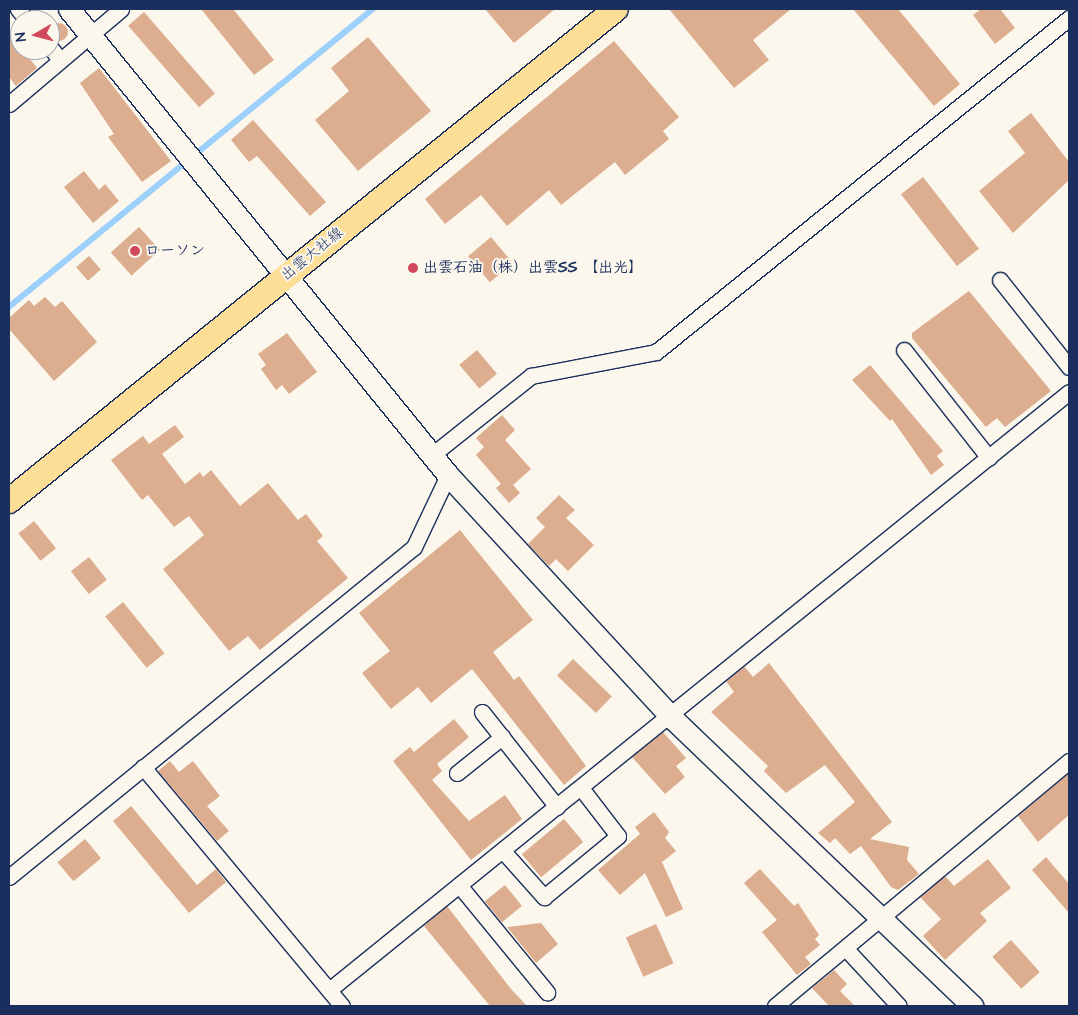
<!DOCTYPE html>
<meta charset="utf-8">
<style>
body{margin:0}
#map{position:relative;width:1078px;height:1015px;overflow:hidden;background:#fbf7ec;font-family:"Architects Daughter","Klee One",sans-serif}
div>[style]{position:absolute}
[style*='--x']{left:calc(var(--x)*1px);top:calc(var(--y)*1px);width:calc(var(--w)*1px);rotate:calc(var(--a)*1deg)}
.stream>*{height:5.5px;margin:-2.75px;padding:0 2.75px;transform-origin:2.75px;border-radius:2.75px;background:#9dd0fa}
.building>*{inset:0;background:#dcad8e;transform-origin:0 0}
.round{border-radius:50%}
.roads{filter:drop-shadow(1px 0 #1b2f5e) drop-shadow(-1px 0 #1b2f5e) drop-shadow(0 1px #1b2f5e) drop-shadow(0 -1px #1b2f5e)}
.street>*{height:15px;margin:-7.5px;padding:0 7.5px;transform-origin:7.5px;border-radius:7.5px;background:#fbf7ec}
.secondary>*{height:21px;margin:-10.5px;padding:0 10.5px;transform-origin:10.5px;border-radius:10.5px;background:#fbf7ec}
.primary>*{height:24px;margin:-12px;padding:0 12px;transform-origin:12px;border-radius:12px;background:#fcde96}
.dots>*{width:14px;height:14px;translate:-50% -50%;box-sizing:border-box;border:2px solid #fbf7ec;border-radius:50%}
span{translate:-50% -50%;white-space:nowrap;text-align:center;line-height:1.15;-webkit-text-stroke:4px #fbf7ec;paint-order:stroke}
.poi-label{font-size:15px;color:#1b2f5e;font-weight:700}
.left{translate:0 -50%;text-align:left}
.street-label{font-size:15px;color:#1b2f5e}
.frame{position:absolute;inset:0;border:10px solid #1b2f5e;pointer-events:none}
.north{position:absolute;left:10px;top:10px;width:50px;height:50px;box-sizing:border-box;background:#fbf7ec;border:1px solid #a1a7b3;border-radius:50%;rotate:262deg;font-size:14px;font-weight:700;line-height:20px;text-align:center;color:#1b2f5e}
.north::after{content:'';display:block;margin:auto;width:18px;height:22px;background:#d1495b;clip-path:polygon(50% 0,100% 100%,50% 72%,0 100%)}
</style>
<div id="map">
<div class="stream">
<div style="--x:9;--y:307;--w:470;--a:-39.3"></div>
</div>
<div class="building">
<div style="clip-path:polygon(201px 9px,233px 9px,274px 60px,254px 75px)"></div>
<div style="clip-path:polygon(485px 9px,555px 9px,514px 43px)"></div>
<div style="clip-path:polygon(669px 9px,791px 9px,753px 40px,769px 60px,734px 88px)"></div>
<div style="clip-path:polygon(853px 9px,898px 9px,960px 84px,934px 106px)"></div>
<div style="clip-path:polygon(981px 9px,1000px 9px,1015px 28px,995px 44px,973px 15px)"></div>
<div style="left:144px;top:12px;width:108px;height:21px;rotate:49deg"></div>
<div class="round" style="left:50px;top:23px;width:18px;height:18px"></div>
<div style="clip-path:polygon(9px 32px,37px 68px,16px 86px,9px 77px)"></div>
<div style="clip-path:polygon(368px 37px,431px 111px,358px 171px,315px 120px,349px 91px,331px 68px)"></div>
<div style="clip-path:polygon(614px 41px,679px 117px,663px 131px,669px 139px,625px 175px,615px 162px,561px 205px,549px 190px,507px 226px,481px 195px,445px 224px,425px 199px)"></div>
<div style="clip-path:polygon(99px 68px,171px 161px,142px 182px,108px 137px,114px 134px,80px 83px)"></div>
<div style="clip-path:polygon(1031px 113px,1069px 162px,1069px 180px,1013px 233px,979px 191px,1025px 153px,1008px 131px)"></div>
<div style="clip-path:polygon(253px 120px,326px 202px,310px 216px,257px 156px,249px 162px,231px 140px)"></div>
<div style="clip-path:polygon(84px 171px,99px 190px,105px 184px,119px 201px,93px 223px,64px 187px)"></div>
<div style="left:923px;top:177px;width:91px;height:28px;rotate:52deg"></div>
<div style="left:139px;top:227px;width:31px;height:38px;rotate:48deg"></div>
<div style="left:491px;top:237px;width:34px;height:30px;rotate:50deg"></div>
<div style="left:89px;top:256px;width:18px;height:17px;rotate:49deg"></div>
<div style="clip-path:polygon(969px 291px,1051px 391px,1005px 427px,997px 418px,986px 427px,912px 338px,912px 333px)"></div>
<div style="clip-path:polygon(45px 297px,55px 307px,62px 301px,97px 342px,54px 381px,9px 329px,9px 318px,29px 300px,34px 306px)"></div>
<div style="clip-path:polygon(287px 333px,317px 372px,289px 394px,282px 385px,276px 390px,261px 369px,266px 365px,258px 354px)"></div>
<div style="left:477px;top:350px;width:31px;height:23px;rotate:50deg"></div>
<div style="clip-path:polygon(870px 365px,943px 451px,937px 456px,944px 465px,931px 475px,892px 419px,890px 421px,852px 380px)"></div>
<div style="clip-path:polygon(502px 415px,515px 430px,505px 440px,531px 469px,513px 485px,520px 493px,509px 503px,496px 488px,501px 484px,476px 455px,484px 447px,476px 438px)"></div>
<div style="clip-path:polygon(175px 425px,184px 437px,162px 454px,185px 484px,200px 472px,203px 477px,211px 470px,240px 506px,268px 483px,298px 520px,306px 514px,323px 536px,317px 541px,348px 578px,260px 650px,248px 636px,229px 651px,163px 569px,204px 535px,189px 516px,174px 527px,148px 495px,142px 500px,111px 460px,143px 436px,149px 444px)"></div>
<div style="clip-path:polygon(559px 495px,575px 510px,566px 518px,594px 545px,568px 571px,556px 559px,549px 566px,528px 544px,545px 527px,536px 518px)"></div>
<div style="left:34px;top:521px;width:35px;height:20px;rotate:51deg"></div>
<div style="clip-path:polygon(460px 530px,533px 620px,493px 652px,514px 680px,519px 676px,586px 766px,564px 785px,472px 669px,431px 703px,418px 687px,391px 709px,362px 673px,390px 651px,359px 613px)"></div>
<div style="left:89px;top:557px;width:29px;height:23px;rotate:52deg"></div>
<div style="left:123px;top:602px;width:66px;height:23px;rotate:51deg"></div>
<div style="left:573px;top:659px;width:54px;height:23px;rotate:44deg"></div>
<div style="clip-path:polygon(769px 663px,892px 822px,870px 839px,909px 847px,907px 860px,919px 874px,898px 890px,891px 887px,861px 846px,850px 854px,835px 838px,830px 843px,818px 833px,855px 802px,825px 765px,786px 793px,764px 771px,768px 766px,711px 712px,734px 692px,726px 681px,744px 666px,753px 677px)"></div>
<div style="clip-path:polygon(454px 719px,469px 737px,437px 764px,442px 771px,432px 780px,469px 821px,505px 795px,522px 819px,471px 860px,393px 761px,410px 747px,414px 752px)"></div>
<div style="clip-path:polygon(663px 732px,686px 758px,676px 766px,685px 777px,665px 794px,632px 757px)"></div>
<div style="clip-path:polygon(170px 761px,179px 772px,193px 761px,220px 796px,207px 806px,229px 831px,217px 841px,158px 771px)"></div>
<div style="clip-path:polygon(1069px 773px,1069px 815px,1038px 842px,1018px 816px)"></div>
<div style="clip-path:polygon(131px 806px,197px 885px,216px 869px,226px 882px,189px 913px,113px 821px)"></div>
<div style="clip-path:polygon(654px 812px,669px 832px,665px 838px,676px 851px,662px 862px,683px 909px,666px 917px,645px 873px,620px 895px,598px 870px,640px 834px,635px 827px)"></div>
<div style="left:564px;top:819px;width:30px;height:55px;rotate:50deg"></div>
<div style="left:85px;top:839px;width:25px;height:36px;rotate:50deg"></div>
<div style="clip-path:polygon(1046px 857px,1069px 884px,1069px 913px,1032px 870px)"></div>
<div style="clip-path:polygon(988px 859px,1011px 888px,980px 913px,987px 921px,945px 960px,923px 936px,941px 919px,920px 897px,945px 876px,954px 886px)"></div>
<div style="clip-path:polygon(760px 869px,794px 906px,798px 903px,819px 935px,815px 939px,820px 945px,805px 957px,811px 964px,797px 975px,762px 932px,777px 920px,744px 883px)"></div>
<div style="left:505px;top:885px;width:27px;height:26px;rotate:51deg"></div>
<div style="clip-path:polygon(447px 906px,511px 989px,527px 1006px,490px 1006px,424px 926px)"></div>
<div style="clip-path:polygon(541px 923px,558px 944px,536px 963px,507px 927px)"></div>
<div style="left:656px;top:924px;width:43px;height:33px;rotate:66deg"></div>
<div style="left:1011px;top:940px;width:43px;height:25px;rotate:48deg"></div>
<div style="clip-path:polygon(834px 970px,847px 984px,840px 991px,855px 1006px,829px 1006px,812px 988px)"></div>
</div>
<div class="roads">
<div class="street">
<div style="--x:18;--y:9;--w:14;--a:51"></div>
<div style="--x:50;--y:47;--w:16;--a:52"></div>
<div style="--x:9;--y:104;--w:147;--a:-40.3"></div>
<div style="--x:1000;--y:280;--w:111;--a:51.6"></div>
<div style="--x:904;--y:350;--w:137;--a:51.8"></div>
<div style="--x:432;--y:455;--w:127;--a:-38.6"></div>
<div style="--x:531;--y:376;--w:127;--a:-10.9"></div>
<div style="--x:656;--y:352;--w:531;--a:-38.96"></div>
<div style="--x:482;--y:712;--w:121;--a:51.7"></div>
<div style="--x:143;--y:767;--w:311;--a:50.2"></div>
<div style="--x:457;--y:773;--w:58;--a:-38.7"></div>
<div style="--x:503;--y:851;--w:62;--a:48.3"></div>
<div style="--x:544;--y:897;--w:96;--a:-39.5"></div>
<div style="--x:618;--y:836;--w:61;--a:-127.6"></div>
<div style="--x:9;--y:877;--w:522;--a:-39.17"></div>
<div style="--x:414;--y:547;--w:80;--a:-64.7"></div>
<div style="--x:459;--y:885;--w:139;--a:50.6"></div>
<div style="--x:847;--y:950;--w:76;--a:47.1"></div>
<div style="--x:329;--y:990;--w:951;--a:-38.94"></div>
<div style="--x:775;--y:1006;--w:383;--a:-39.8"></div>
</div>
<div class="secondary">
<div style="--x:69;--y:9;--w:601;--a:50.88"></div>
<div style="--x:448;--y:475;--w:328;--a:47.3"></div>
<div style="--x:670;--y:716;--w:419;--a:43.8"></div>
</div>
<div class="primary">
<div style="--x:9;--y:501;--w:781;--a:-39.03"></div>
</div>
</div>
<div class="dots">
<div style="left:135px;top:251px;background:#d1495b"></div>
<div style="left:413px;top:268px;background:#d1495b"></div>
</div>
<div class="poi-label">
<span class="left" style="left:145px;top:251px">ローソン</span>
<span class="left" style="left:423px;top:268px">出雲石油（株）出雲SS 【出光】</span>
</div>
<div class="street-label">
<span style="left:312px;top:254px;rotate:-39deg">出雲大社線</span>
</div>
<div class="frame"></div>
<div class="north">N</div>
</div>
